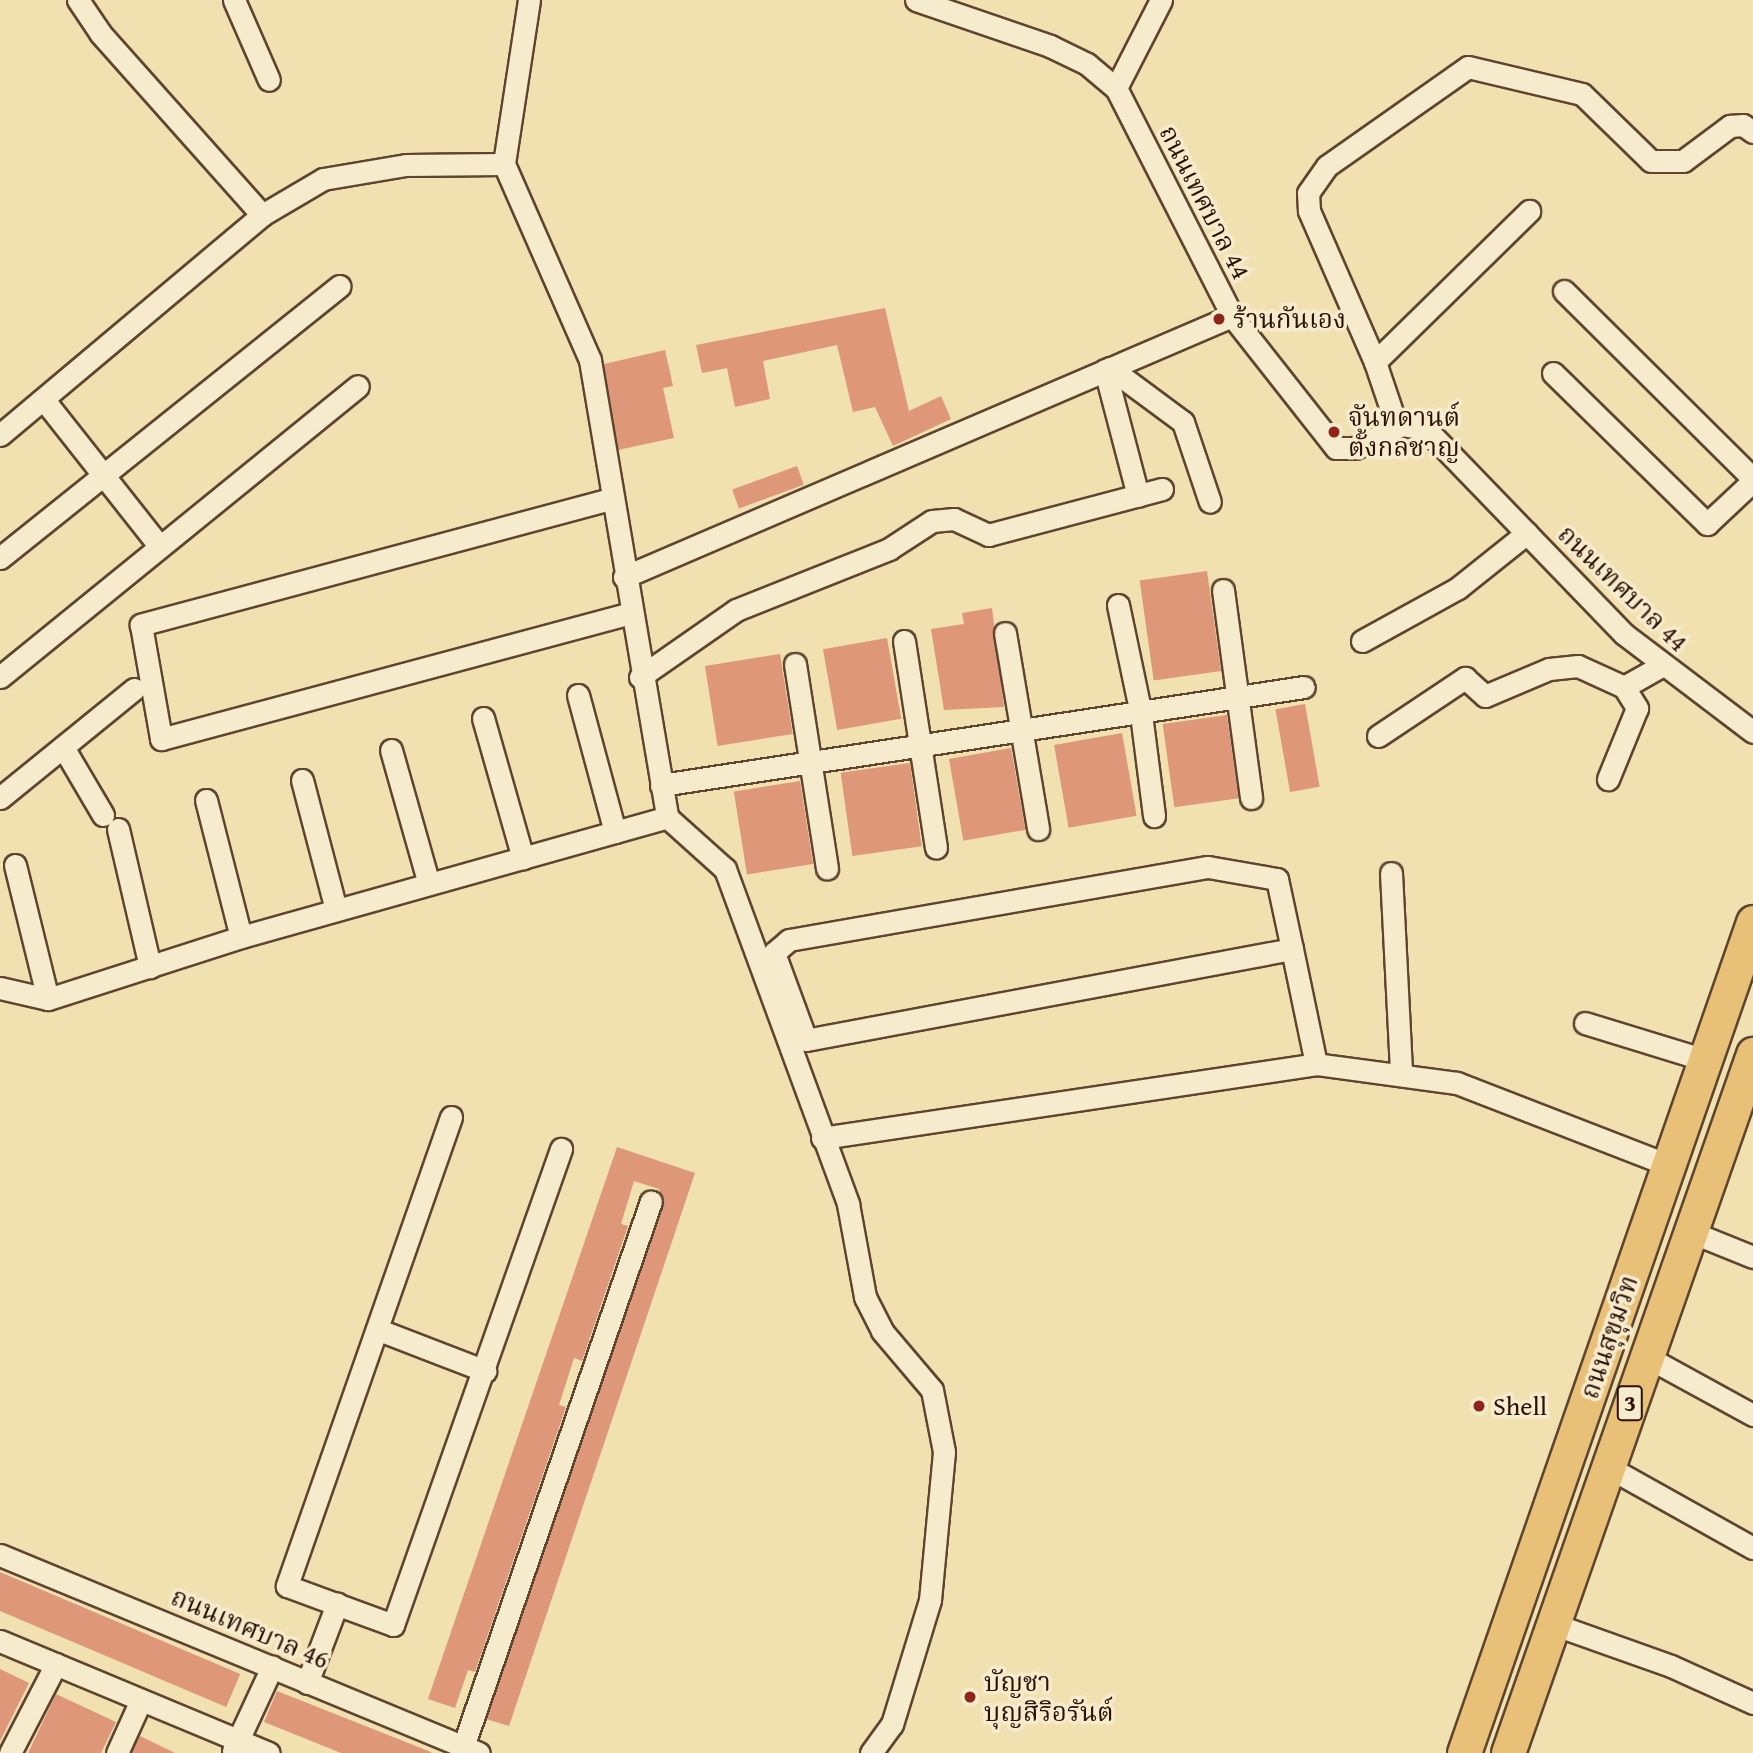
<!DOCTYPE html>
<meta charset="utf-8">
<style>
body{margin:0}
#map{position:relative;width:1753px;height:1753px;overflow:hidden;background:#f1e0b0;font-family:"Gentium Book Plus","Noto Serif Thai",serif}
div>[style]{position:absolute}
[style*='--x']{left:calc(var(--x)*1px);top:calc(var(--y)*1px);width:calc(var(--w)*1px);rotate:calc(var(--a)*1deg)}
.building>*{inset:0;background:#de9779;transform-origin:0 0}
.roads{filter:drop-shadow(2px 0 #5d4530) drop-shadow(-2px 0 #5d4530) drop-shadow(0 2px #5d4530) drop-shadow(0 -2px #5d4530)}
.minor>*{height:21px;margin:-10.5px;padding:0 10.5px;transform-origin:10.5px;border-radius:10.5px;background:#f6ebcc}
.trunk>*{height:33px;margin:-16.5px;padding:0 16.5px;transform-origin:16.5px;border-radius:16.5px;background:#e8c078}
.dots>*{width:19px;height:19px;translate:-50% -50%;box-sizing:border-box;border:4px solid #f6ebcc;border-radius:50%}
span{translate:-50% -50%;white-space:nowrap;text-align:center;line-height:1.15;-webkit-text-stroke:7px #f6ebcc;paint-order:stroke}
.shield-label span{padding:2px 5px;background:#f6ebcc;border:2px solid;border-radius:5px;-webkit-text-stroke-width:0}
.shield-label{font-size:24px;color:#2c1105;font-weight:700}
.street-label{font-size:26px;color:#2c1105}
.poi-label{font-size:26px;color:#2c1105}
.left{translate:0 -50%;text-align:left}
</style>
<div id="map">
<div class="building">
<div style="clip-path:polygon(885px 308px,909px 411px,941px 396px,951px 419px,893px 446px,875px 407px,853px 412px,837px 345px,763px 361px,770px 399px,735px 407px,727px 368px,702px 373px,696px 345px)"></div>
<div style="clip-path:polygon(665px 350px,673px 386px,663px 388px,674px 438px,618px 450px,604px 364px)"></div>
<div style="left:797px;top:466px;width:20px;height:69px;rotate:70deg"></div>
<div style="left:1207px;top:571px;width:101px;height:68px;rotate:82deg"></div>
<div style="clip-path:polygon(992px 608px,1004px 707px,944px 710px,931px 629px,964px 624px,962px 613px)"></div>
<div style="left:887px;top:638px;width:82px;height:65px;rotate:80deg"></div>
<div style="left:780px;top:654px;width:81px;height:76px;rotate:81deg"></div>
<div style="left:1305px;top:704px;width:84px;height:30px;rotate:80deg"></div>
<div style="left:1227px;top:715px;width:84px;height:65px;rotate:82deg"></div>
<div style="left:1122px;top:733px;width:84px;height:69px;rotate:80deg"></div>
<div style="left:1011px;top:748px;width:83px;height:63px;rotate:80deg"></div>
<div style="left:910px;top:763px;width:84px;height:70px;rotate:82deg"></div>
<div style="left:800px;top:781px;width:84px;height:67px;rotate:81deg"></div>
<div style="clip-path:polygon(617px 1147px,695px 1173px,509px 1726px,486px 1719px,663px 1205px,659px 1189px,634px 1181px,621px 1224px,628px 1226px,582px 1361px,574px 1358px,559px 1405px,566px 1407px,475px 1672px,468px 1670px,455px 1708px,428px 1699px)"></div>
<div style="left:0;top:1572px;width:261px;height:36px;rotate:23deg"></div>
<div style="clip-path:polygon(0 1669px,29px 1683px,0 1741px)"></div>
<div style="clip-path:polygon(277px 1691px,431px 1752px,431px 1753px,341px 1753px,264px 1722px)"></div>
<div style="clip-path:polygon(56px 1694px,116px 1722px,101px 1753px,28px 1753px)"></div>
<div style="clip-path:polygon(140px 1736px,175px 1753px,131px 1753px)"></div>
</div>
<div class="roads">
<div class="minor">
<div style="--x:78;--y:0;--w:40;--a:56"></div>
<div style="--x:100;--y:33;--w:244;--a:48.3"></div>
<div style="--x:234;--y:0;--w:87;--a:66.4"></div>
<div style="--x:529;--y:0;--w:166;--a:98.7"></div>
<div style="--x:504;--y:164;--w:214;--a:66.3"></div>
<div style="--x:590;--y:360;--w:463;--a:80.4"></div>
<div style="--x:667;--y:817;--w:78;--a:41.9"></div>
<div style="--x:725;--y:869;--w:357;--a:69.8"></div>
<div style="--x:848;--y:1204;--w:95;--a:79.6"></div>
<div style="--x:865;--y:1297;--w:38;--a:63"></div>
<div style="--x:882;--y:1331;--w:77;--a:49.7"></div>
<div style="--x:932;--y:1390;--w:63;--a:79"></div>
<div style="--x:944;--y:1452;--w:149;--a:95.4"></div>
<div style="--x:930;--y:1600;--w:130;--a:107"></div>
<div style="--x:892;--y:1724;--w:36;--a:126"></div>
<div style="--x:916;--y:0;--w:142;--a:18.9"></div>
<div style="--x:1050;--y:46;--w:41;--a:25.9"></div>
<div style="--x:1087;--y:64;--w:38;--a:40"></div>
<div style="--x:1116;--y:88;--w:256;--a:63"></div>
<div style="--x:1232;--y:316;--w:168;--a:51.8"></div>
<div style="--x:1336;--y:448;--w:19;--a:0"></div>
<div style="--x:1355;--y:448;--w:51;--a:-26.6"></div>
<div style="--x:1401;--y:425;--w:25;--a:9"></div>
<div style="--x:1426;--y:429;--w:285;--a:46"></div>
<div style="--x:1624;--y:634;--w:162;--a:37.2"></div>
<div style="--x:1116;--y:88;--w:99;--a:-62.9"></div>
<div style="--x:1564;--y:291;--w:267;--a:44.8"></div>
<div style="--x:1375;--y:362;--w:216;--a:-44.4"></div>
<div style="--x:1110;--y:368;--w:91;--a:36.5"></div>
<div style="--x:1183;--y:422;--w:84;--a:71.4"></div>
<div style="--x:1105;--y:370;--w:130;--a:75.3"></div>
<div style="--x:1553;--y:373;--w:216;--a:44.4"></div>
<div style="--x:1707;--y:524;--w:63;--a:-43.1"></div>
<div style="--x:44;--y:400;--w:187;--a:51.7"></div>
<div style="--x:1397;--y:427;--w:69;--a:-108.7"></div>
<div style="--x:1375;--y:362;--w:165;--a:-113.6"></div>
<div style="--x:1309;--y:211;--w:18;--a:-93"></div>
<div style="--x:1308;--y:193;--w:33;--a:-55"></div>
<div style="--x:1327;--y:166;--w:172;--a:-35.1"></div>
<div style="--x:1468;--y:67;--w:117;--a:13.3"></div>
<div style="--x:1582;--y:94;--w:96;--a:44.2"></div>
<div style="--x:1651;--y:161;--w:32;--a:0"></div>
<div style="--x:1683;--y:161;--w:59;--a:-36.7"></div>
<div style="--x:1730;--y:126;--w:13;--a:-4"></div>
<div style="--x:1743;--y:125;--w:12;--a:35"></div>
<div style="--x:0;--y:435;--w:342;--a:-40"></div>
<div style="--x:262;--y:215;--w:71;--a:-30.5"></div>
<div style="--x:323;--y:179;--w:84;--a:-9.6"></div>
<div style="--x:406;--y:165;--w:98;--a:-0.6"></div>
<div style="--x:610;--y:499;--w:486;--a:165"></div>
<div style="--x:141;--y:625;--w:116;--a:80"></div>
<div style="--x:161;--y:739;--w:487;--a:-15"></div>
<div style="--x:0;--y:558;--w:435;--a:-38.7"></div>
<div style="--x:624;--y:577;--w:662;--a:-23.23"></div>
<div style="--x:1223;--y:590;--w:210;--a:82.3"></div>
<div style="--x:1118;--y:605;--w:111;--a:78.1"></div>
<div style="--x:1141;--y:714;--w:103;--a:82.7"></div>
<div style="--x:1005;--y:633;--w:199;--a:80.4"></div>
<div style="--x:904;--y:641;--w:209;--a:81.2"></div>
<div style="--x:1362;--y:641;--w:110;--a:-28.9"></div>
<div style="--x:1458;--y:588;--w:88;--a:-38.6"></div>
<div style="--x:795;--y:664;--w:207;--a:81.1"></div>
<div style="--x:0;--y:677;--w:461;--a:-39.1"></div>
<div style="--x:640;--y:677;--w:117;--a:-34.9"></div>
<div style="--x:736;--y:610;--w:165;--a:-21.7"></div>
<div style="--x:889;--y:549;--w:51;--a:-33.1"></div>
<div style="--x:932;--y:521;--w:22;--a:-5"></div>
<div style="--x:954;--y:519;--w:38;--a:25"></div>
<div style="--x:988;--y:535;--w:180;--a:-14.8"></div>
<div style="--x:1624;--y:687;--w:43;--a:-29.6"></div>
<div style="--x:578;--y:695;--w:142;--a:74.9"></div>
<div style="--x:483;--y:718;--w:146;--a:74.1"></div>
<div style="--x:1378;--y:736;--w:105;--a:-33.7"></div>
<div style="--x:1465;--y:678;--w:27;--a:42"></div>
<div style="--x:1485;--y:696;--w:69;--a:-22.9"></div>
<div style="--x:1549;--y:669;--w:29;--a:-6"></div>
<div style="--x:1578;--y:666;--w:51;--a:24.5"></div>
<div style="--x:1624;--y:687;--w:25;--a:58"></div>
<div style="--x:1637;--y:708;--w:77;--a:112.2"></div>
<div style="--x:63;--y:747;--w:79;--a:59.5"></div>
<div style="--x:391;--y:750;--w:139;--a:74.2"></div>
<div style="--x:302;--y:780;--w:134;--a:75.3"></div>
<div style="--x:661;--y:785;--w:650;--a:-8.67"></div>
<div style="--x:0;--y:798;--w:173;--a:-39.1"></div>
<div style="--x:206;--y:800;--w:141;--a:75.7"></div>
<div style="--x:118;--y:829;--w:142;--a:76.9"></div>
<div style="--x:15;--y:865;--w:138;--a:76.2"></div>
<div style="--x:1391;--y:873;--w:200;--a:87.1"></div>
<div style="--x:1292;--y:949;--w:494;--a:169.4"></div>
<div style="--x:806;--y:1040;--w:93;--a:-110.2"></div>
<div style="--x:774;--y:953;--w:20;--a:-41"></div>
<div style="--x:789;--y:940;--w:425;--a:-9.9"></div>
<div style="--x:1208;--y:867;--w:70;--a:9.9"></div>
<div style="--x:1277;--y:879;--w:72;--a:77.9"></div>
<div style="--x:1292;--y:949;--w:117;--a:78.2"></div>
<div style="--x:0;--y:988;--w:49;--a:12.9"></div>
<div style="--x:48;--y:999;--w:203;--a:-17.8"></div>
<div style="--x:241;--y:937;--w:443;--a:-15.7"></div>
<div style="--x:1585;--y:1023;--w:126;--a:17.1"></div>
<div style="--x:451;--y:1117;--w:497;--a:109.3"></div>
<div style="--x:287;--y:1586;--w:113;--a:20.2"></div>
<div style="--x:393;--y:1625;--w:505;--a:-70.56"></div>
<div style="--x:822;--y:1138;--w:500;--a:-8.5"></div>
<div style="--x:1316;--y:1064;--w:142;--a:7.7"></div>
<div style="--x:1457;--y:1083;--w:226;--a:21.2"></div>
<div style="--x:1691;--y:1232;--w:67;--a:22"></div>
<div style="--x:379;--y:1330;--w:114;--a:21.1"></div>
<div style="--x:1647;--y:1357;--w:121;--a:28.7"></div>
<div style="--x:1608;--y:1467;--w:166;--a:29.2"></div>
<div style="--x:0;--y:1555;--w:518;--a:22.46"></div>
<div style="--x:1553;--y:1624;--w:125;--a:19.6"></div>
<div style="--x:1671;--y:1666;--w:90;--a:24.3"></div>
<div style="--x:0;--y:1641;--w:291;--a:22.6"></div>
<div style="--x:307;--y:1683;--w:85;--a:-69.2"></div>
<div style="--x:463;--y:1747;--w:577;--a:-71"></div>
<div style="--x:233;--y:1751;--w:93;--a:-65.1"></div>
<div style="--x:10;--y:1753;--w:100;--a:-62.7"></div>
<div style="--x:117;--y:1753;--w:58;--a:-65.6"></div>
</div>
<div class="trunk">
<div style="--x:1464;--y:1753;--w:880;--a:-70.82"></div>
<div style="--x:1508;--y:1753;--w:741;--a:-70.68"></div>
</div>
</div>
<div class="dots">
<div style="left:1219px;top:319px;background:#8f2418"></div>
<div style="left:1334px;top:432px;background:#8f2418"></div>
<div style="left:1479px;top:1406px;background:#8f2418"></div>
<div style="left:970px;top:1697px;background:#8f2418"></div>
</div>
<div class="shield-label">
<span style="left:1630px;top:1403px">3</span>
</div>
<div class="street-label">
<span style="left:1205px;top:202px;rotate:63deg">ถนนเทศบาล 44</span>
<span style="left:1623px;top:588px;rotate:44deg">ถนนเทศบาล 44</span>
<span style="left:1609px;top:1337px;rotate:-71deg">ถนนสุขุมวิท</span>
<span style="left:250px;top:1628px;rotate:23deg">ถนนเทศบาล 46</span>
</div>
<div class="poi-label">
<span class="left" style="left:1233px;top:319px">ร้านกันเอง</span>
<span class="left" style="left:1348px;top:432px">จันทดานต์<br>ตั้งกลชาญ</span>
<span class="left" style="left:1493px;top:1406px">Shell</span>
<span class="left" style="left:984px;top:1697px">บัญชา<br>บุญสิริอรันต์</span>
</div>
</div>
